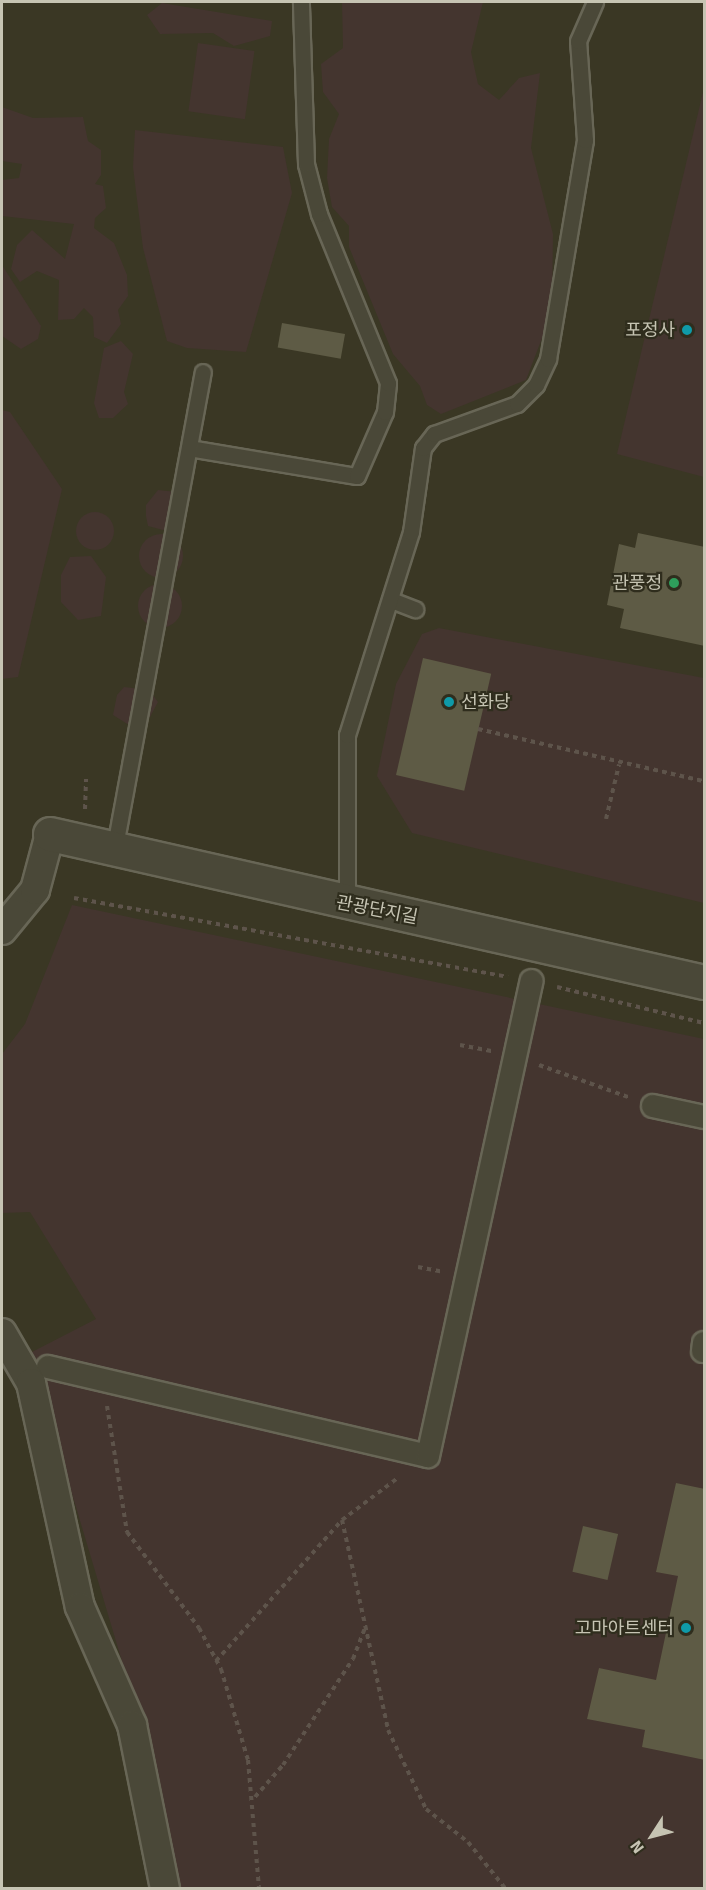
<!DOCTYPE html>
<meta charset="utf-8">
<style>
body{margin:0}
#map{position:relative;width:706px;height:1890px;overflow:hidden;background:#3a3724;font-family:Signika,"Noto Sans KR",sans-serif}
div>[style]{position:absolute}
[style*='--x']{left:calc(var(--x)*1px);top:calc(var(--y)*1px);width:calc(var(--w)*1px);rotate:calc(var(--a)*1deg)}
.green>*{inset:0;background:#44352f;transform-origin:0 0}
.round{border-radius:50%}
.building>*{inset:0;background:#5e5b45;transform-origin:0 0}
.path>*{height:4px;margin-top:-2px;transform-origin:0;background:repeating-linear-gradient(90deg,#5e544b 0 4.5px,transparent 0 9px)}
.roads{filter:drop-shadow(2px 0 #686656) drop-shadow(-2px 0 #686656) drop-shadow(0 2px #686656) drop-shadow(0 -2px #686656)}
.service>*{height:15px;margin:-7.5px;padding:0 7.5px;transform-origin:7.5px;border-radius:7.5px;background:#4a4838}
.pedestrian>*{height:22px;margin:-11px;padding:0 11px;transform-origin:11px;border-radius:11px;background:#4a4838}
.minor>*{height:28px;margin:-14px;padding:0 14px;transform-origin:14px;border-radius:14px;background:#4a4838}
.tertiary>*{height:33px;margin:-16.5px;padding:0 16.5px;transform-origin:16.5px;border-radius:16.5px;background:#4a4838}
.dots>*{width:16px;height:16px;translate:-50% -50%;box-sizing:border-box;border:3px solid #2f2d1d;border-radius:50%}
span{translate:-50% -50%;white-space:nowrap;text-align:center;line-height:1.15;-webkit-text-stroke:4.5px #2f2d1d;paint-order:stroke}
.poi-label{font-size:18px;color:#c6c4b3}
.right{translate:-100% -50%;text-align:right}
.left{translate:0 -50%;text-align:left}
.street-label{font-size:18px;color:#c6c4b3}
.frame{position:absolute;inset:0;border:3px solid #c6c4b3;pointer-events:none}
.north{position:absolute;left:622px;top:1806px;width:60px;height:60px;-webkit-text-stroke:4px #2f2d1d;paint-order:stroke;rotate:234deg;font-size:16px;font-weight:700;line-height:24px;text-align:center;color:#c6c4b3}
.north::after{content:'';display:block;margin:auto;width:21px;height:27px;background:#c6c4b3;clip-path:polygon(50% 0,100% 100%,50% 72%,0 100%)}
</style>
<div id="map">
<div class="green">
<div style="clip-path:polygon(342px 2px,483px 2px,471px 52px,478px 84px,499px 100px,519px 78px,540px 73px,531px 148px,553px 234px,552px 312px,526px 380px,441px 414px,427px 405px,420px 386px,393px 354px,349px 247px,349px 226px,332px 207px,327px 178px,329px 139px,339px 114px,323px 92px,321px 64px,343px 48px)"></div>
<div style="clip-path:polygon(162px 3px,272px 21px,270px 36px,234px 46px,213px 33px,160px 34px,147px 15px)"></div>
<div style="left:198px;top:43px;width:57px;height:69px;rotate:8deg"></div>
<div style="clip-path:polygon(704px 88px,704px 477px,617px 454px)"></div>
<div style="clip-path:polygon(2px 107px,33px 118px,83px 117px,88px 141px,101px 150px,101px 175px,95px 184px,103px 186px,106px 208px,95px 218px,94px 228px,114px 243px,127px 275px,128px 296px,118px 310px,121px 324px,107px 343px,94px 337px,93px 317px,84px 308px,74px 319px,58px 320px,59px 280px,37px 271px,20px 282px,11px 269px,17px 245px,32px 230px,65px 259px,74px 224px,2px 216px,2px 180px,19px 178px,22px 164px,2px 161px)"></div>
<div style="clip-path:polygon(135px 130px,283px 147px,292px 193px,246px 352px,187px 348px,167px 341px,143px 248px,133px 167px)"></div>
<div style="clip-path:polygon(2px 265px,41px 326px,38px 339px,21px 349px,2px 336px)"></div>
<div style="clip-path:polygon(121px 341px,133px 354px,124px 392px,128px 404px,113px 418px,99px 418px,94px 403px,104px 348px)"></div>
<div style="clip-path:polygon(2px 410px,10px 412px,62px 489px,18px 677px,2px 679px)"></div>
<div style="clip-path:polygon(158px 490px,177px 492px,176px 525px,163px 530px,148px 526px,146px 516px,146px 505px)"></div>
<div class="round" style="left:76px;top:512px;width:38px;height:38px"></div>
<div class="round" style="left:139px;top:534px;width:44px;height:44px"></div>
<div style="clip-path:polygon(91px 556px,106px 577px,101px 616px,78px 620px,61px 602px,61px 575px,70px 557px)"></div>
<div class="round" style="left:138px;top:584px;width:44px;height:44px"></div>
<div style="clip-path:polygon(439px 628px,704px 678px,704px 903px,412px 833px,377px 776px,396px 684px,422px 634px)"></div>
<div style="clip-path:polygon(124px 687px,149px 690px,158px 702px,150px 717px,129px 725px,113px 715px,117px 695px)"></div>
<div style="clip-path:polygon(72px 905px,704px 1039px,704px 1888px,175px 1888px,144px 1735px,30px 1353px,96px 1319px,30px 1212px,2px 1213px,2px 1054px,25px 1024px)"></div>
</div>
<div class="building">
<div style="left:282px;top:323px;width:64px;height:25px;rotate:10deg"></div>
<div style="clip-path:polygon(638px 533px,705px 547px,705px 646px,620px 628px,624px 609px,607px 605px,619px 544px,635px 548px)"></div>
<div style="left:423px;top:658px;width:70px;height:120px;rotate:13deg"></div>
<div style="clip-path:polygon(676px 1483px,705px 1489px,705px 1760px,642px 1747px,645px 1730px,587px 1719px,599px 1668px,656px 1680px,678px 1576px,656px 1572px)"></div>
<div style="left:583px;top:1526px;width:36px;height:47px;rotate:13deg"></div>
</div>
<div class="path">
<div style="--x:478;--y:729;--w:232;--a:13"></div>
<div style="--x:85;--y:809;--w:30;--a:-88"></div>
<div style="--x:606;--y:819;--w:56;--a:-76.5"></div>
<div style="--x:74;--y:898;--w:441;--a:10.3"></div>
<div style="--x:557;--y:987;--w:151;--a:13.8"></div>
<div style="--x:460;--y:1045;--w:33;--a:11"></div>
<div style="--x:539;--y:1065;--w:95;--a:19.8"></div>
<div style="--x:418;--y:1267;--w:25;--a:11"></div>
<div style="--x:107;--y:1406;--w:128;--a:81"></div>
<div style="--x:127;--y:1532;--w:120;--a:53.1"></div>
<div style="--x:199;--y:1628;--w:47;--a:61.8"></div>
<div style="--x:221;--y:1669;--w:95;--a:73.5"></div>
<div style="--x:248;--y:1760;--w:128;--a:85.1"></div>
<div style="--x:342;--y:1520;--w:215;--a:77.6"></div>
<div style="--x:388;--y:1730;--w:88;--a:64.3"></div>
<div style="--x:426;--y:1809;--w:53;--a:38.2"></div>
<div style="--x:468;--y:1842;--w:59;--a:51.2"></div>
<div style="--x:216;--y:1661;--w:189;--a:-48.2"></div>
<div style="--x:342;--y:1520;--w:71;--a:-37"></div>
<div style="--x:255;--y:1797;--w:43;--a:-48.8"></div>
<div style="--x:283;--y:1765;--w:127;--a:-56.6"></div>
<div style="--x:353;--y:1659;--w:33;--a:-69"></div>
</div>
<div class="roads">
<div class="service">
<div style="--x:189;--y:448;--w:170;--a:9.5"></div>
<div style="--x:357;--y:476;--w:70;--a:-66.4"></div>
<div style="--x:385;--y:412;--w:29;--a:-84"></div>
<div style="--x:388;--y:383;--w:183;--a:-112.2"></div>
<div style="--x:319;--y:214;--w:52;--a:-104.6"></div>
<div style="--x:306;--y:164;--w:162;--a:-91.8"></div>
<div style="--x:391;--y:600;--w:26;--a:21"></div>
<div style="--x:114;--y:851;--w:487;--a:-79.5"></div>
<div style="--x:347;--y:905;--w:170;--a:-90"></div>
<div style="--x:347;--y:735;--w:213;--a:-72.5"></div>
<div style="--x:411;--y:532;--w:85;--a:-81.9"></div>
<div style="--x:423;--y:448;--w:18;--a:-52"></div>
<div style="--x:434;--y:434;--w:88;--a:-19.9"></div>
<div style="--x:517;--y:404;--w:27;--a:-45"></div>
<div style="--x:536;--y:385;--w:29;--a:-65"></div>
<div style="--x:548;--y:359;--w:222;--a:-80.4"></div>
<div style="--x:585;--y:140;--w:99;--a:-94"></div>
<div style="--x:578;--y:41;--w:43;--a:-66.4"></div>
</div>
<div class="pedestrian">
<div style="--x:653;--y:1106;--w:52;--a:12.2"></div>
<div style="--x:703;--y:1351;--w:8;--a:-83"></div>
<div style="--x:48;--y:1367;--w:390;--a:13.2"></div>
<div style="--x:428;--y:1456;--w:486;--a:-77.7"></div>
</div>
<div class="minor">
<div style="--x:2;--y:930;--w:52;--a:-50.5"></div>
<div style="--x:35;--y:890;--w:58;--a:-75"></div>
<div style="--x:2;--y:1333;--w:58;--a:59.9"></div>
<div style="--x:31;--y:1383;--w:229;--a:77.7"></div>
<div style="--x:80;--y:1607;--w:129;--a:66.2"></div>
<div style="--x:132;--y:1725;--w:166;--a:78.6"></div>
</div>
<div class="tertiary">
<div style="--x:50;--y:834;--w:671;--a:12.75"></div>
</div>
</div>
<div class="dots">
<div style="left:687px;top:330px;background:#0f9aa8"></div>
<div style="left:674px;top:583px;background:#2e9e5b"></div>
<div style="left:449px;top:702px;background:#0f9aa8"></div>
<div style="left:686px;top:1628px;background:#0f9aa8"></div>
</div>
<div class="poi-label">
<span class="right" style="left:675px;top:330px">포정사</span>
<span class="right" style="left:662px;top:583px">관풍정</span>
<span class="left" style="left:461px;top:702px">선화당</span>
<span class="right" style="left:674px;top:1628px">고마아트센터</span>
</div>
<div class="street-label">
<span style="left:377px;top:910px;rotate:11deg">관광단지길</span>
</div>
<div class="frame"></div>
<div class="north">N</div>
</div>
